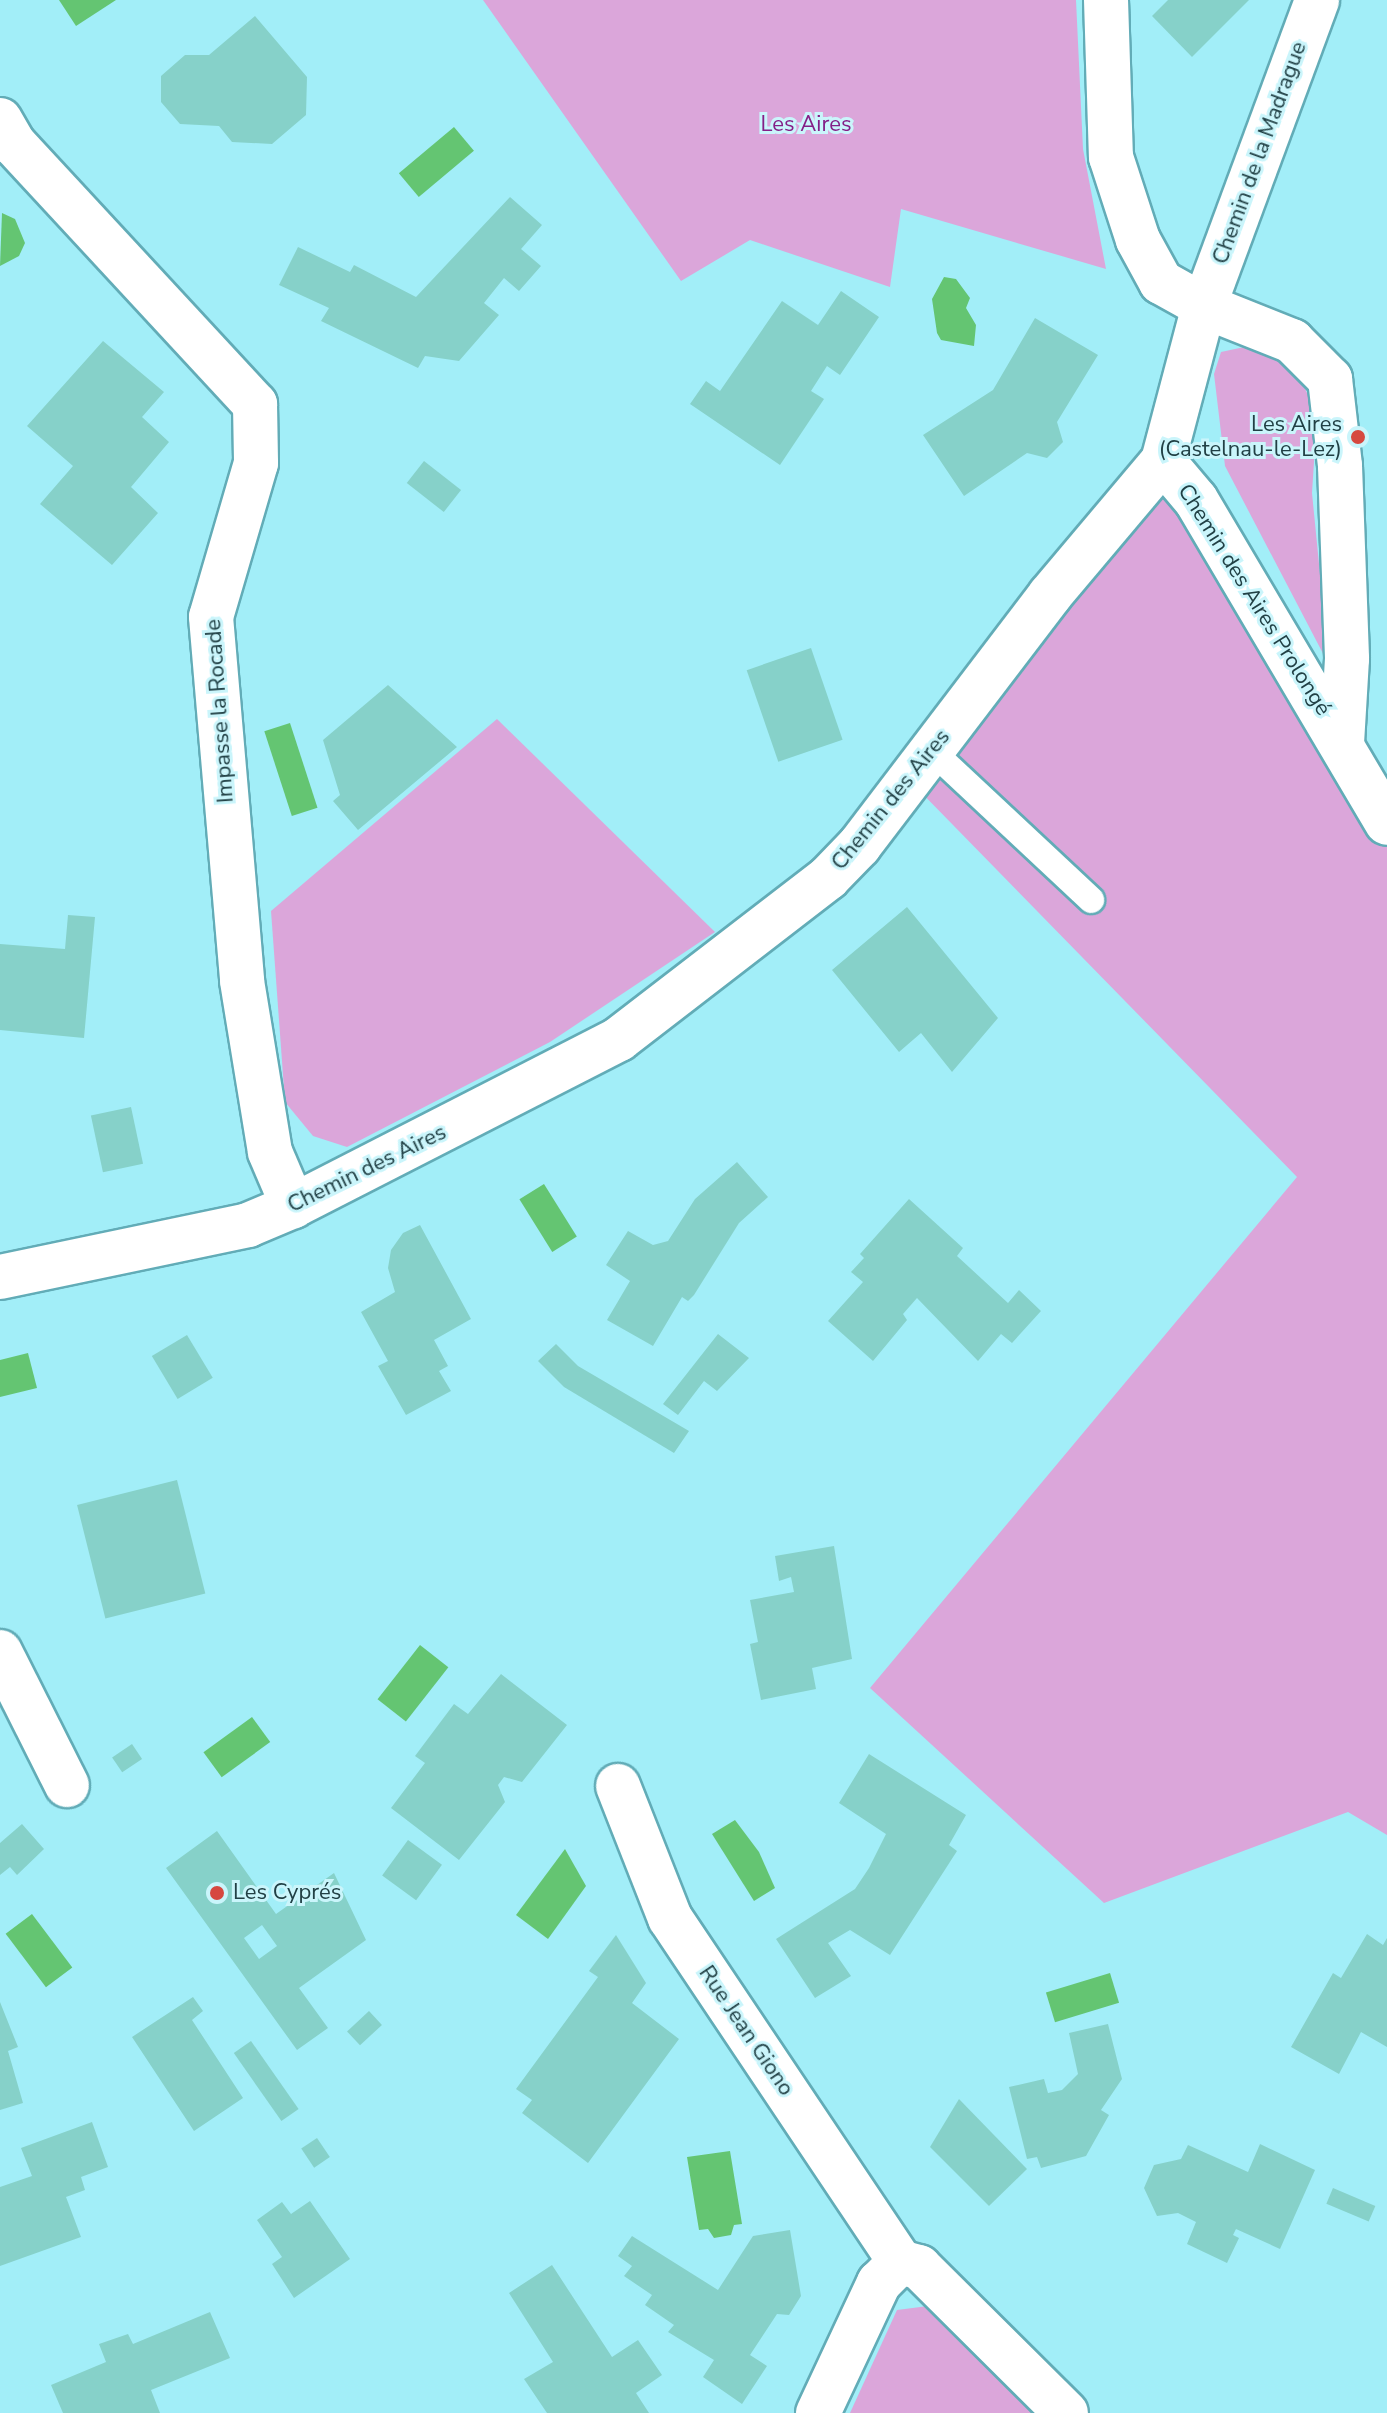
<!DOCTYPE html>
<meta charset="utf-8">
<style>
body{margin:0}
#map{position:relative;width:1387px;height:2413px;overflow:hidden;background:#a2eef8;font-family:"Nunito Sans",sans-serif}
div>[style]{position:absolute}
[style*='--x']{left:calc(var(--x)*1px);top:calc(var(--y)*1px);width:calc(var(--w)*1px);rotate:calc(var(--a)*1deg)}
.green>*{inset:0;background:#dba6da}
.water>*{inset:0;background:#64c572;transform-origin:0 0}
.building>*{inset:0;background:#86d1c9;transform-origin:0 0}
.roads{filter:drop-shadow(2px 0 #62acb7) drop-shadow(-2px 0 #62acb7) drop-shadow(0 2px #62acb7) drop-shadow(0 -2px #62acb7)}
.lane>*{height:26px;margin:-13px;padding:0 13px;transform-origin:13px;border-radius:13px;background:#fff}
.street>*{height:44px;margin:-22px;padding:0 22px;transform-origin:22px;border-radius:22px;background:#fff}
.dots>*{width:22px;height:22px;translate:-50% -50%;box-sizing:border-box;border:4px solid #caf5fb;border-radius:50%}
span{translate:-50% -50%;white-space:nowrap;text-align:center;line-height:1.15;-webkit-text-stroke:6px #caf5fb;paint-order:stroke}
.park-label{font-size:22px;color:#841f87}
.street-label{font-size:22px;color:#214045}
.poi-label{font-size:22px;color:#214045}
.right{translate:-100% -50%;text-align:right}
.left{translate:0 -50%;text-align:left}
</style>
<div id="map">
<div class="green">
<div style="clip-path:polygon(483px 0,1076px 0,1083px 149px,1106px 269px,901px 209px,890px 287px,750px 240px,681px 281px)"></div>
<div style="clip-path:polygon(1249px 346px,1297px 370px,1317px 416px,1312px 493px,1329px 665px,1225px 466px,1214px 374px,1221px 352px)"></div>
<div style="clip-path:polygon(1163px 461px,1387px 823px,1387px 1835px,1348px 1812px,1104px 1903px,870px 1688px,1297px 1177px,910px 781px)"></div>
<div style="clip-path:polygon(497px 719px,715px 932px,550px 1042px,347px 1147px,313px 1136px,285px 1102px,271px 911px)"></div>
<div style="clip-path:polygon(928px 2306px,1036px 2413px,850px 2413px,897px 2310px)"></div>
</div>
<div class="water">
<div style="clip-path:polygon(59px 0,116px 0,76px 26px)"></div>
<div style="left:454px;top:127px;width:31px;height:72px;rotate:50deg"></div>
<div style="clip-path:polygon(2px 213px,15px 219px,25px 243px,19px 256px,0 266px)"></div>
<div style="clip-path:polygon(944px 277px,956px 279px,970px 298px,966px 308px,976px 325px,974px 346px,941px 340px,937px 333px,932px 299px)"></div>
<div style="left:290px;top:723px;width:89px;height:27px;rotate:72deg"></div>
<div style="left:544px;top:1184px;width:62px;height:29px;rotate:58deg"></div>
<div style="clip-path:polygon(28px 1353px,37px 1388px,0 1397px,0 1360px)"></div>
<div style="left:420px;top:1645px;width:36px;height:69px;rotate:38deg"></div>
<div style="left:252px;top:1717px;width:31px;height:60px;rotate:54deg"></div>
<div style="clip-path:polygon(735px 1820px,759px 1852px,775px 1888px,754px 1901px,712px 1834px)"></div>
<div style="clip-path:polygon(565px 1849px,586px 1886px,548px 1939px,516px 1915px)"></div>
<div style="left:32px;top:1914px;width:67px;height:33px;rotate:53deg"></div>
<div style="left:1110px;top:1973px;width:31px;height:67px;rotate:73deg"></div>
<div style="clip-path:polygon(730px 2151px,742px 2224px,734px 2225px,731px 2235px,714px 2238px,708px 2229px,699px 2230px,687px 2157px)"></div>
</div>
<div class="building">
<div style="clip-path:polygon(1168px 0,1249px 0,1192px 57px,1152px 16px)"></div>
<div style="clip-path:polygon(255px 16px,307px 77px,306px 115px,272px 144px,232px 142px,219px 126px,180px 124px,161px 102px,161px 76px,185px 55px,209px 55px)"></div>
<div style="clip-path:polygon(510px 197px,542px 225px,521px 249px,541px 266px,519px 291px,504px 278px,484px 303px,499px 315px,459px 361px,425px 356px,418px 368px,321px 321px,329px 308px,279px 285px,298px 247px,350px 272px,354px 265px,416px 297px)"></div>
<div style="clip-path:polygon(841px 291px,879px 317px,840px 375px,827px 366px,811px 391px,824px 399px,780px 465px,690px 404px,706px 381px,720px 391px,782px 301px,818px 325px)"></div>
<div style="clip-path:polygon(1035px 318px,1098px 355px,1057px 422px,1063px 442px,1047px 458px,1027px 453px,964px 496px,923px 435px,993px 390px)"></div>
<div style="clip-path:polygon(103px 341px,164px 392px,142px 417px,169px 442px,131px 487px,158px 513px,112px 565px,40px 504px,73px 466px,27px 426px)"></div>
<div style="left:424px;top:461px;width:47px;height:28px;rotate:38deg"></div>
<div style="left:811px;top:648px;width:97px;height:68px;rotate:71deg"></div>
<div style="clip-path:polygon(388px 685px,457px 747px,358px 830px,333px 801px,340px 795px,323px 740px)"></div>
<div style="clip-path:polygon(907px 907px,998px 1018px,952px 1072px,921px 1033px,899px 1052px,832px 970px)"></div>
<div style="clip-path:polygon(68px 915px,95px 917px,84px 1038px,0 1030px,0 944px,65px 949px)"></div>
<div style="left:131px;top:1107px;width:58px;height:41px;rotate:78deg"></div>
<div style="clip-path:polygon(737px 1162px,768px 1197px,739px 1223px,694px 1295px,688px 1301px,682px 1297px,653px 1346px,607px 1320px,630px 1281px,606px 1265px,628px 1231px,653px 1245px,668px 1241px,695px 1199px)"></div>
<div style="clip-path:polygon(909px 1199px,963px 1248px,957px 1256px,1008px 1303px,1019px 1290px,1041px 1311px,1012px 1343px,1001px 1334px,978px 1361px,917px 1298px,903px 1314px,907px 1320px,873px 1361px,828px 1321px,863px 1282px,851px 1272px,864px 1258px,860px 1254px)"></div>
<div style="clip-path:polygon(420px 1225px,471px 1319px,434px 1340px,448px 1366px,439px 1371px,451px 1391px,406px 1415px,378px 1366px,388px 1361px,361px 1312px,395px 1292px,388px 1268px,391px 1250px,403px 1233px)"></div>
<div style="clip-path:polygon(718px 1334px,749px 1358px,717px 1391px,704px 1381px,678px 1415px,663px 1404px)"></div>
<div style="left:187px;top:1335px;width:50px;height:41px;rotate:59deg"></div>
<div style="clip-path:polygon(556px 1344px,578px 1366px,689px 1431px,674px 1453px,564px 1387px,538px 1361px)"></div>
<div style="left:177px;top:1480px;width:117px;height:103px;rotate:76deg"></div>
<div style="clip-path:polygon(834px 1546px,852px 1659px,812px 1668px,816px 1689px,761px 1700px,750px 1644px,758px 1642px,750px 1600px,794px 1592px,791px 1577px,779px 1581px,775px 1556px)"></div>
<div style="clip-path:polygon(501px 1674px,567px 1725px,522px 1782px,504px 1777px,498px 1785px,505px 1802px,459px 1860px,391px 1808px,425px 1763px,415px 1756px,454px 1704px,468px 1714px)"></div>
<div style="left:132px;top:1744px;width:18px;height:24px;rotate:56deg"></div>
<div style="clip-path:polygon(869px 1754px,966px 1815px,949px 1845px,957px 1851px,890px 1955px,850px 1930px,828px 1943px,851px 1976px,815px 1998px,776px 1939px,855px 1889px,869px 1868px,886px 1834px,839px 1803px)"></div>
<div style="clip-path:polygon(22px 1824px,44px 1849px,17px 1875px,10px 1867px,0 1875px,0 1843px)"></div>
<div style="clip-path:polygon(evenodd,217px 1831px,276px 1914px,334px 1873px,366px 1940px,299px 1988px,328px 2028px,297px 2050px,166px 1868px,217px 1831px,262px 1925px,277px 1946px,259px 1959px,244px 1938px,262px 1925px)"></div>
<div style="left:408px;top:1840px;width:42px;height:44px;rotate:36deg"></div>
<div style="clip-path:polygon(1367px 1934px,1383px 1945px,1387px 1938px,1387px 2047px,1361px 2032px,1339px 2074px,1291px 2047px,1333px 1973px,1341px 1978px)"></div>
<div style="clip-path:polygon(616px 1935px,646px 1983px,632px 2003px,679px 2039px,588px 2163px,522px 2113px,532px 2100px,516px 2089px,598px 1977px,589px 1971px)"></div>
<div style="clip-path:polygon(193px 1997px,203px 2011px,192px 2020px,243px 2098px,194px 2131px,132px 2037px)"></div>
<div style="clip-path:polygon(0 2002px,18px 2047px,8px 2051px,23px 2103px,0 2110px)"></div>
<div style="left:369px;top:2011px;width:19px;height:30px;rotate:47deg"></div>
<div style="clip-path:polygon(1108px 2024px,1122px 2079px,1101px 2110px,1109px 2115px,1086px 2156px,1041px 2168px,1037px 2157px,1027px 2159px,1009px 2087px,1044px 2079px,1048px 2093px,1062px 2090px,1078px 2074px,1069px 2033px)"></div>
<div style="left:251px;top:2041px;width:83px;height:21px;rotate:55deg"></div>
<div style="clip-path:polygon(959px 2099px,1027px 2169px,989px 2206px,930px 2147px)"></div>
<div style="clip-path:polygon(92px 2122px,108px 2167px,81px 2177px,85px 2190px,66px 2197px,81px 2237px,0 2266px,0 2187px,32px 2176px,21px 2148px)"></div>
<div style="left:317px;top:2138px;width:23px;height:19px;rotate:56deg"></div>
<div style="clip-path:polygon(1260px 2144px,1315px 2170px,1280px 2249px,1236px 2229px,1233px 2235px,1239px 2238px,1227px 2263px,1187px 2244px,1196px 2222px,1178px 2213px,1157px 2216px,1144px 2188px,1154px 2165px,1181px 2159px,1188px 2145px,1248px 2172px)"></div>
<div style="left:1333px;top:2188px;width:46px;height:17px;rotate:23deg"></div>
<div style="clip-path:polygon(310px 2201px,350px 2259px,294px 2298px,272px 2264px,282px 2257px,257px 2220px,282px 2202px,291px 2214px)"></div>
<div style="clip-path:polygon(790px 2230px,801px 2296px,789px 2315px,777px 2314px,750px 2355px,767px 2366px,742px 2404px,703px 2377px,714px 2360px,668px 2332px,674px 2325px,645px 2305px,652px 2295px,624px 2276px,632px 2266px,618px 2256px,632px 2236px,718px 2290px,753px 2236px)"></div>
<div style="clip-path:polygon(552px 2265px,612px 2357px,638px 2340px,662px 2375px,636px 2393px,649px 2413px,547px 2413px,524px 2379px,553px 2362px,509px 2293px)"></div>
<div style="clip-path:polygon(210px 2312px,230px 2358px,151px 2390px,160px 2413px,63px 2413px,51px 2385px,106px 2362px,99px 2344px,128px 2334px,133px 2344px)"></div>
</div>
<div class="roads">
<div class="lane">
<div style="--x:932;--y:751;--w:218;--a:43.1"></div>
</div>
<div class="street">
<div style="--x:1106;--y:0;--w:157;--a:88.2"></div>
<div style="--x:1111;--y:157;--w:87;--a:72"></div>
<div style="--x:1138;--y:240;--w:48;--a:61.3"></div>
<div style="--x:1161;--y:282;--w:49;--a:29.2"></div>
<div style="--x:1204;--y:306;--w:95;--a:21.7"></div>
<div style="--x:1292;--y:341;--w:54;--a:45"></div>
<div style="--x:1330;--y:379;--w:88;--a:83.4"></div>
<div style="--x:1340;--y:466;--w:193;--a:87.9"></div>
<div style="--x:1347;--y:659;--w:83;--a:93.4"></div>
<div style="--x:0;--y:120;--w:28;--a:60"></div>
<div style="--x:14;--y:144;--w:355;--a:47.2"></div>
<div style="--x:255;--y:404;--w:59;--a:89"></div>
<div style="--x:256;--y:463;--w:160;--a:106.3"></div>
<div style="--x:211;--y:617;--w:365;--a:85.1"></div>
<div style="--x:242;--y:981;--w:173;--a:80.7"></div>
<div style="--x:270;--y:1152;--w:59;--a:66.9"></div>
<div style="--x:1163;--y:461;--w:51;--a:49.8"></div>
<div style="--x:1196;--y:500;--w:375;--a:59.4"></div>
<div style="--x:0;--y:1277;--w:253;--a:-11.8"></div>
<div style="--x:248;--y:1225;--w:49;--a:-22.9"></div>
<div style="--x:293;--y:1206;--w:366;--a:-27.1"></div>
<div style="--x:619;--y:1039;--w:264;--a:-37.6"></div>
<div style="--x:828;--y:878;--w:45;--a:-45.9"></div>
<div style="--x:859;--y:846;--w:315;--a:-52.7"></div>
<div style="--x:1050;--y:595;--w:175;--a:-49.9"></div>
<div style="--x:1163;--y:461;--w:160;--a:-75.2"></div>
<div style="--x:1204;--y:306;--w:326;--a:-69.7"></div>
<div style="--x:0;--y:1652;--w:149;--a:63.3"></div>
<div style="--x:618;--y:1786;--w:142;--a:68.5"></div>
<div style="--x:670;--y:1918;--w:414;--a:56.2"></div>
<div style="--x:900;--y:2262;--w:20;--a:15"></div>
<div style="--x:919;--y:2267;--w:207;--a:44.8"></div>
<div style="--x:818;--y:2413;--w:144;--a:-64.9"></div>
<div style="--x:879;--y:2283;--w:30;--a:-45"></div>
</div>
</div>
<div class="dots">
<div style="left:1358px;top:437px;background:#d64840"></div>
<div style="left:217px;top:1893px;background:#d64840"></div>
</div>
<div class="park-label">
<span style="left:806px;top:125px">Les Aires</span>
</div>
<div class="street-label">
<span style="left:1260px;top:153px;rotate:-70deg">Chemin de la Madrague</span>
<span style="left:1254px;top:600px;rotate:58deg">Chemin des Aires Prolongé</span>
<span style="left:220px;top:711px;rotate:-94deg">Impasse la Rocade</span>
<span style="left:891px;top:800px;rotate:-51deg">Chemin des Aires</span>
<span style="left:367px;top:1169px;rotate:-26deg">Chemin des Aires</span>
<span style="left:746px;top:2031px;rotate:56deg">Rue Jean Giono</span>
</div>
<div class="poi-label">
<span class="right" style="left:1342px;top:437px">Les Aires<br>(Castelnau-le-Lez)</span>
<span class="left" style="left:233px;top:1893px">Les Cyprés</span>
</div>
</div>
